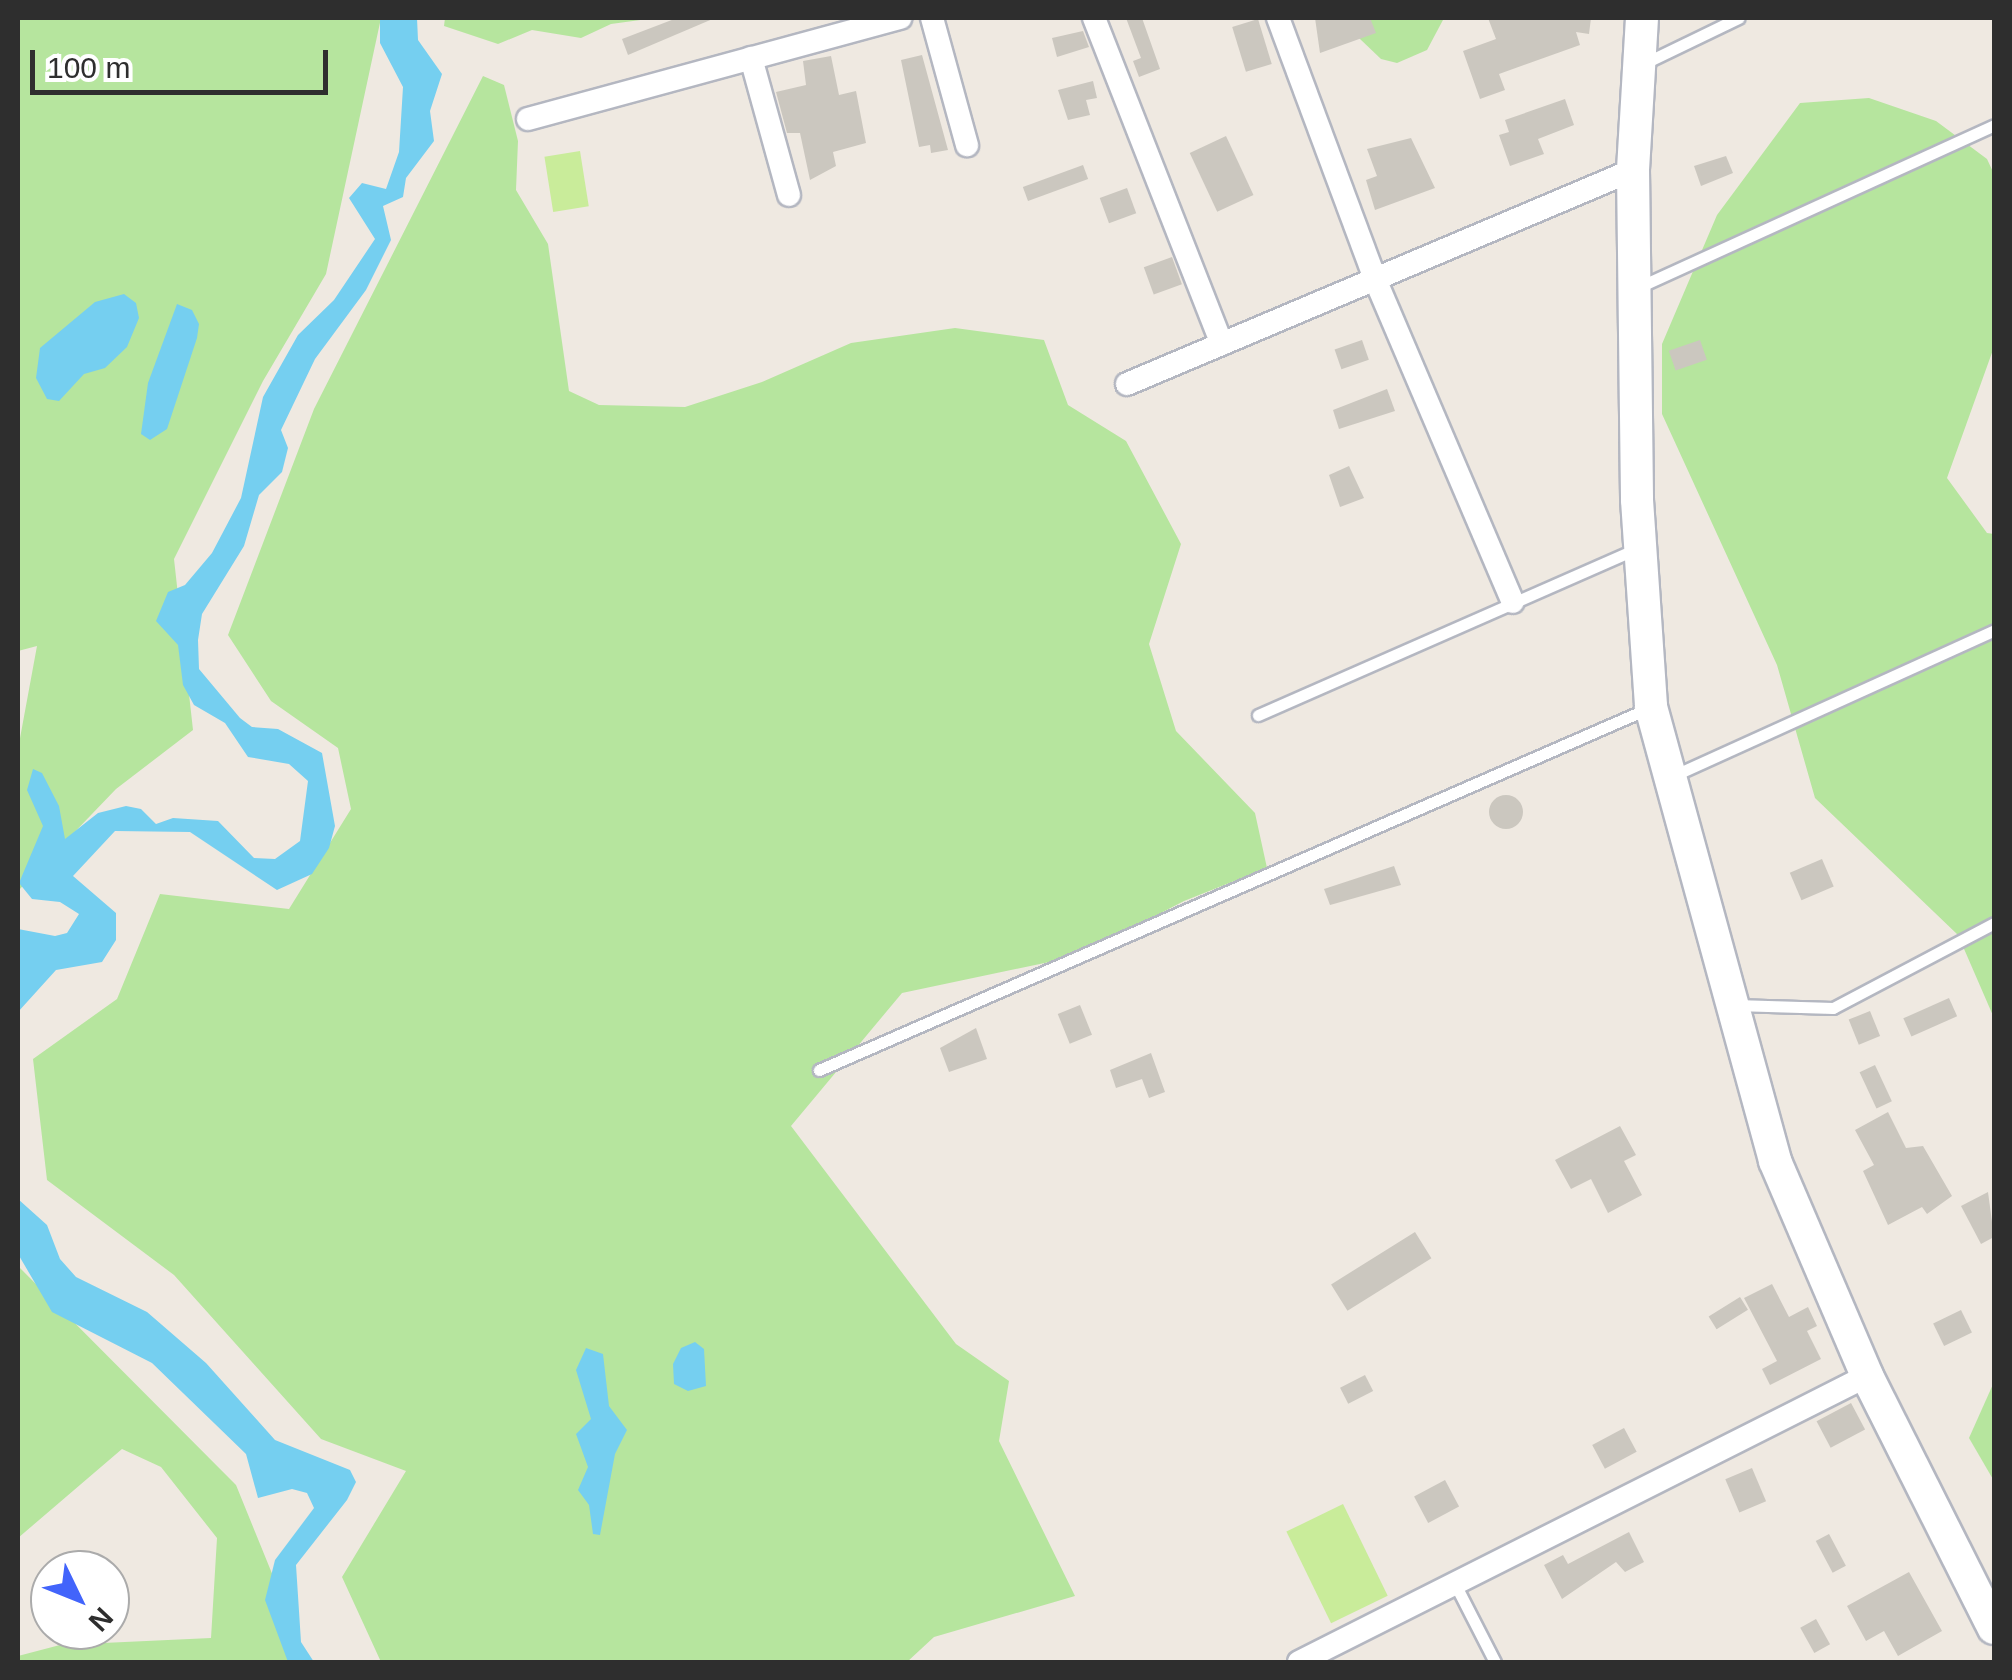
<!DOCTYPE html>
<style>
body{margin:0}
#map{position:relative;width:2012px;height:1680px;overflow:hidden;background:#efe9e1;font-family:Arial,sans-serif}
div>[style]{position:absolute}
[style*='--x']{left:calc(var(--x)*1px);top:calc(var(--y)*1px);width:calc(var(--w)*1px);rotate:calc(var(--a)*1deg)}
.green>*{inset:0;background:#b6e59e}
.pitch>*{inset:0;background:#c9ec9a;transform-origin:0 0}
.water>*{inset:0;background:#75cff0}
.building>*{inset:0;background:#cbc7bf;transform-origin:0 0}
.round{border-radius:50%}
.roads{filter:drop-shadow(2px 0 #b4b7c1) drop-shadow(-2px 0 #b4b7c1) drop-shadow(0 2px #b4b7c1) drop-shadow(0 -2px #b4b7c1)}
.lane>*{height:11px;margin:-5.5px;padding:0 5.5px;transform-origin:5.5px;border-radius:5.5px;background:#fff}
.street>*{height:22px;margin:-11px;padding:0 11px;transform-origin:11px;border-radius:11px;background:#fff}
.secondary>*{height:32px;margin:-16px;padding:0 16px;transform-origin:16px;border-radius:16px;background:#fff}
span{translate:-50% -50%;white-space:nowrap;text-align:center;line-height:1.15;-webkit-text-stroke:8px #fff;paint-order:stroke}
.frame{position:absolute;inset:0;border:20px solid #2e2e2e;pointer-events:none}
.north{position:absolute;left:30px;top:1550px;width:100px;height:100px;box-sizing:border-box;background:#fff;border:2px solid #ababab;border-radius:50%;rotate:133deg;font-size:28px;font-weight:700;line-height:40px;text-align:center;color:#2e2e2e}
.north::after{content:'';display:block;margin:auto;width:35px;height:45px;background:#4264fb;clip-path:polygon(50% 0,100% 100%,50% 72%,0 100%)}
.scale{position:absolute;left:30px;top:50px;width:298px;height:45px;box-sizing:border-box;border:5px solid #2e2e2e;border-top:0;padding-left:12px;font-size:30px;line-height:35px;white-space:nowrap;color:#2e2e2e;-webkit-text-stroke:8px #fff;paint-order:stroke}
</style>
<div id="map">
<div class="green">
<div style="clip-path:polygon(18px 18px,381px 18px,326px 274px,263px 381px,174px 559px,193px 730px,116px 789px,18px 891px,18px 749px,37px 646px,18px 651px)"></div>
<div style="clip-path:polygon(445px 18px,655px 18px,611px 24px,581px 38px,532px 30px,498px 44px,444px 26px)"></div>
<div style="clip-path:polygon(1338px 18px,1444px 18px,1427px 50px,1397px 63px,1381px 59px)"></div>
<div style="clip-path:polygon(483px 76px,504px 85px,518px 141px,516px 190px,548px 244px,569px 391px,599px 405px,685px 407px,762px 382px,851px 343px,955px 328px,1044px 340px,1068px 405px,1126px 441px,1181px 544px,1149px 644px,1176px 731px,1255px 813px,1267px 868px,1184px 901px,1078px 956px,902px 993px,791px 1126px,956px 1344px,1009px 1381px,999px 1441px,1075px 1596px,934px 1637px,907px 1662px,381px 1662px,342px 1577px,406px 1471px,321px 1439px,174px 1275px,47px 1180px,33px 1059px,117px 999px,160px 894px,289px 909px,351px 809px,338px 748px,271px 701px,228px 635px,314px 409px)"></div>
<div style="clip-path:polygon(1869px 98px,1936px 121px,1987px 159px,1994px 174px,1994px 347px,1947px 478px,1987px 533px,1994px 534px,1994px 1018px,1958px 935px,1815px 798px,1777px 665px,1662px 414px,1662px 344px,1717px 215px,1800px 103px)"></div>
<div style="clip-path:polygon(18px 1266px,236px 1485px,308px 1662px,18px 1662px,18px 1656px,60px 1645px,211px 1638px,217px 1538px,161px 1467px,122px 1449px,18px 1538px)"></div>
<div style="clip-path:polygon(1994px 1382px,1994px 1481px,1969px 1438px)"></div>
</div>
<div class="pitch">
<div style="left:580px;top:151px;width:56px;height:36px;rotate:81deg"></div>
<div style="left:1343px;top:1504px;width:102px;height:63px;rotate:64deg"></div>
</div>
<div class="water">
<div style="clip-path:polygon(380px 18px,417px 18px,418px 40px,442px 74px,430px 111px,434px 141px,406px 178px,403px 197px,383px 206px,391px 240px,366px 290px,315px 359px,281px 430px,288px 448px,282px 472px,259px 495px,244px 546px,202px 614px,198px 640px,199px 669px,240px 718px,252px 727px,278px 729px,322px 753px,335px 826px,329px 848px,312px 874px,277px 890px,190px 832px,115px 831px,73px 876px,116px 913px,116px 940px,102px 962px,56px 970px,18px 1012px,18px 929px,55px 936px,67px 933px,79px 914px,60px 902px,32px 899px,19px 883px,43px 826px,27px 790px,33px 769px,42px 773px,59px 806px,65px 839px,98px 813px,126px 806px,141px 809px,156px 824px,173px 818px,218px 821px,254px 858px,275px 859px,300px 841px,308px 781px,289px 764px,248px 757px,225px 723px,194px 705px,183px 685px,178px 645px,156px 621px,168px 592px,185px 585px,212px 553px,241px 498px,263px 397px,298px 335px,334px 300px,375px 239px,349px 198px,362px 183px,386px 189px,399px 152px,403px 87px,380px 43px)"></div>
<div style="clip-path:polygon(124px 294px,136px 303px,139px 318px,127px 347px,105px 368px,84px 374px,59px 401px,47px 399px,36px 378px,40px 348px,95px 302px)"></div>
<div style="clip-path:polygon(177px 304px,192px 310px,199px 324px,197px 338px,167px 429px,150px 440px,141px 434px,148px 383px)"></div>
<div style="clip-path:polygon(18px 1199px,47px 1225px,60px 1259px,76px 1277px,147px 1312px,206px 1363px,275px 1440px,350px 1470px,356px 1482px,347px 1500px,296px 1565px,301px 1642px,314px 1662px,288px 1662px,265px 1600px,275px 1560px,314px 1508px,307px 1493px,292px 1489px,258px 1498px,246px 1454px,152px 1363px,52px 1312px,18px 1254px)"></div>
<div style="clip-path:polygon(695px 1342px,704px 1349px,706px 1386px,688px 1391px,674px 1384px,673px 1364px,681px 1348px)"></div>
<div style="clip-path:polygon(586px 1348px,603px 1354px,609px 1406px,627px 1430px,615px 1454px,600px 1535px,593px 1534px,589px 1505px,578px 1490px,588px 1467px,576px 1434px,591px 1419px,576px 1370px)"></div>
</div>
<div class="building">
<div style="clip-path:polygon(677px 18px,715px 18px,628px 55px,622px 39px)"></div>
<div style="clip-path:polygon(1126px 18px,1142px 18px,1160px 69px,1139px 77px,1133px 61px,1141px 58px)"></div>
<div style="clip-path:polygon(1315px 18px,1370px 18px,1376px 33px,1320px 53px)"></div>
<div style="clip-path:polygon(1488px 18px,1591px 18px,1589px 34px,1576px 32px,1580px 45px,1499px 74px,1505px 90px,1480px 99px,1463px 51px,1496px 39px)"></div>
<div style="left:1258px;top:19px;width:47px;height:27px;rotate:73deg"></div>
<div style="clip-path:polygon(1083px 31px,1089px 47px,1057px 57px,1052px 38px)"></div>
<div style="clip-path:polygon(922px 55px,948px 150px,931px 153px,930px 145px,919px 147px,901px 60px)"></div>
<div style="clip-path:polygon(831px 56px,839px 95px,856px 91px,866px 143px,833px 152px,836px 166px,810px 180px,800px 133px,787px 133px,776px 92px,806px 85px,803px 61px)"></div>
<div style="clip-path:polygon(1093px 81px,1097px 98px,1086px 100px,1090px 115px,1068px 120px,1058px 90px)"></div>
<div style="clip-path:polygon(1565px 99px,1574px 125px,1538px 139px,1544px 154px,1510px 166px,1499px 135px,1509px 132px,1505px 120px)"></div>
<div style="left:1226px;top:136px;width:65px;height:40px;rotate:65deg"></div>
<div style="clip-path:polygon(1411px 138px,1435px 188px,1375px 210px,1366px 180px,1377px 176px,1367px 149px)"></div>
<div style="clip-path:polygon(1726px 156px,1733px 173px,1701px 186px,1694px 166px)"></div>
<div style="left:1083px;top:165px;width:15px;height:64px;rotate:70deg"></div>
<div style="left:1127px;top:188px;width:27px;height:29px;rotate:70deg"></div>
<div style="left:1172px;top:257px;width:29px;height:30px;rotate:70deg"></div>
<div style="left:1362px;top:340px;width:21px;height:29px;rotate:71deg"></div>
<div style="left:1700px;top:340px;width:21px;height:33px;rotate:71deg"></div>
<div style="clip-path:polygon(1387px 389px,1395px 411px,1339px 429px,1333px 410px)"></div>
<div style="clip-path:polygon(1349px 466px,1364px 498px,1340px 507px,1329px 475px)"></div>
<div class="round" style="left:1489px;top:795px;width:34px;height:34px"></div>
<div style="left:1822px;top:859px;width:30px;height:35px;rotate:67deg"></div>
<div style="clip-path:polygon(1394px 866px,1401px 885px,1330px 905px,1324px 889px)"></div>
<div style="left:1949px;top:998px;width:20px;height:50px;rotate:66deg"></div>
<div style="left:1080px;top:1005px;width:32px;height:24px;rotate:68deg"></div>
<div style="left:1870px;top:1011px;width:27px;height:23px;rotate:68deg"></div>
<div style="clip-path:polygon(976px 1028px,987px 1059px,949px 1072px,940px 1048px)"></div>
<div style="clip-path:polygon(1151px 1053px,1165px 1092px,1149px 1098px,1142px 1079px,1116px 1088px,1110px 1070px)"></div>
<div style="left:1875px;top:1065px;width:40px;height:17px;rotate:65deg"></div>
<div style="clip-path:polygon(1888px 1112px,1906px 1148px,1923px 1146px,1952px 1196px,1927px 1214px,1922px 1207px,1888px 1225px,1863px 1171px,1874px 1165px,1855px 1130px)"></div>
<div style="clip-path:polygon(1620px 1126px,1636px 1155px,1624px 1161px,1642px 1195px,1608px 1213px,1591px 1179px,1571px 1189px,1555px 1160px)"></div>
<div style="clip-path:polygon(1988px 1192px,1994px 1237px,1981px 1244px,1961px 1206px)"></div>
<div style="left:1415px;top:1232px;width:31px;height:99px;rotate:58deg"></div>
<div style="clip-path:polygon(1772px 1284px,1789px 1317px,1808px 1307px,1817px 1326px,1807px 1331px,1821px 1359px,1770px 1385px,1762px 1369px,1777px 1361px,1744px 1298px)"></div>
<div style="left:1740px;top:1297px;width:15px;height:37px;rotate:58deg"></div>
<div style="left:1961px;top:1310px;width:25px;height:31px;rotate:64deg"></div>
<div style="left:1365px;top:1375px;width:18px;height:28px;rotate:63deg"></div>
<div style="left:1851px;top:1403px;width:30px;height:39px;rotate:62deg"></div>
<div style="left:1624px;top:1428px;width:27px;height:36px;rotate:62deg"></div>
<div style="left:1752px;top:1468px;width:36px;height:29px;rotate:67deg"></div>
<div style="left:1445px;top:1480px;width:30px;height:35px;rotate:62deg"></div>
<div style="clip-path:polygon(1629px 1532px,1644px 1562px,1625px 1572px,1616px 1562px,1562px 1599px,1544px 1565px,1563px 1555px,1568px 1564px)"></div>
<div style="left:1829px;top:1534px;width:36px;height:15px;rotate:62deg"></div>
<div style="clip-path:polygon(1909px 1572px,1942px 1631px,1898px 1656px,1884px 1631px,1866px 1641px,1847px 1606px)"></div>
<div style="left:1816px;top:1619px;width:29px;height:18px;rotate:61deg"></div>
</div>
<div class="roads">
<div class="lane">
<div style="--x:1643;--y:64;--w:106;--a:-25.8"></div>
<div style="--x:1639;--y:287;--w:390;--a:-24.5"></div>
<div style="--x:1258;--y:715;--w:411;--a:-23.7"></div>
<div style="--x:1675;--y:775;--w:350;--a:-24.4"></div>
<div style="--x:1735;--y:1005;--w:98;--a:1.8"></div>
<div style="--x:1833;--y:1008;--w:182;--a:-27.8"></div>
<div style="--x:819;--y:1070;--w:903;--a:-23.56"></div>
<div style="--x:1455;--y:1584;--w:88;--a:62.9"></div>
</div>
<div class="street">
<div style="--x:932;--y:18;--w:132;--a:74.6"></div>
<div style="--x:1094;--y:18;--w:350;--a:68.6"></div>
<div style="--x:1278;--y:18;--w:278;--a:69.6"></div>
<div style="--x:1375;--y:279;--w:351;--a:66.9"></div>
<div style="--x:751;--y:58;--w:142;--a:74.5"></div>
<div style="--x:528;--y:119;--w:386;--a:-15.2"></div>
<div style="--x:1127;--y:384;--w:549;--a:-22.92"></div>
<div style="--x:1299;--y:1662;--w:636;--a:-26.73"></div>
</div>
<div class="secondary">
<div style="--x:1642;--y:18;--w:152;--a:93.4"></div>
<div style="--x:1633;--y:170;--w:330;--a:89.3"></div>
<div style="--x:1637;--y:500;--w:207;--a:86.1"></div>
<div style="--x:1651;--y:707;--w:471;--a:74.7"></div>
<div style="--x:1775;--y:1161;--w:234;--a:66.8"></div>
<div style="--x:1867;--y:1376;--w:282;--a:63.3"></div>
</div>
</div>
<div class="frame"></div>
<div class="north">N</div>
<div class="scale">100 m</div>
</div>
